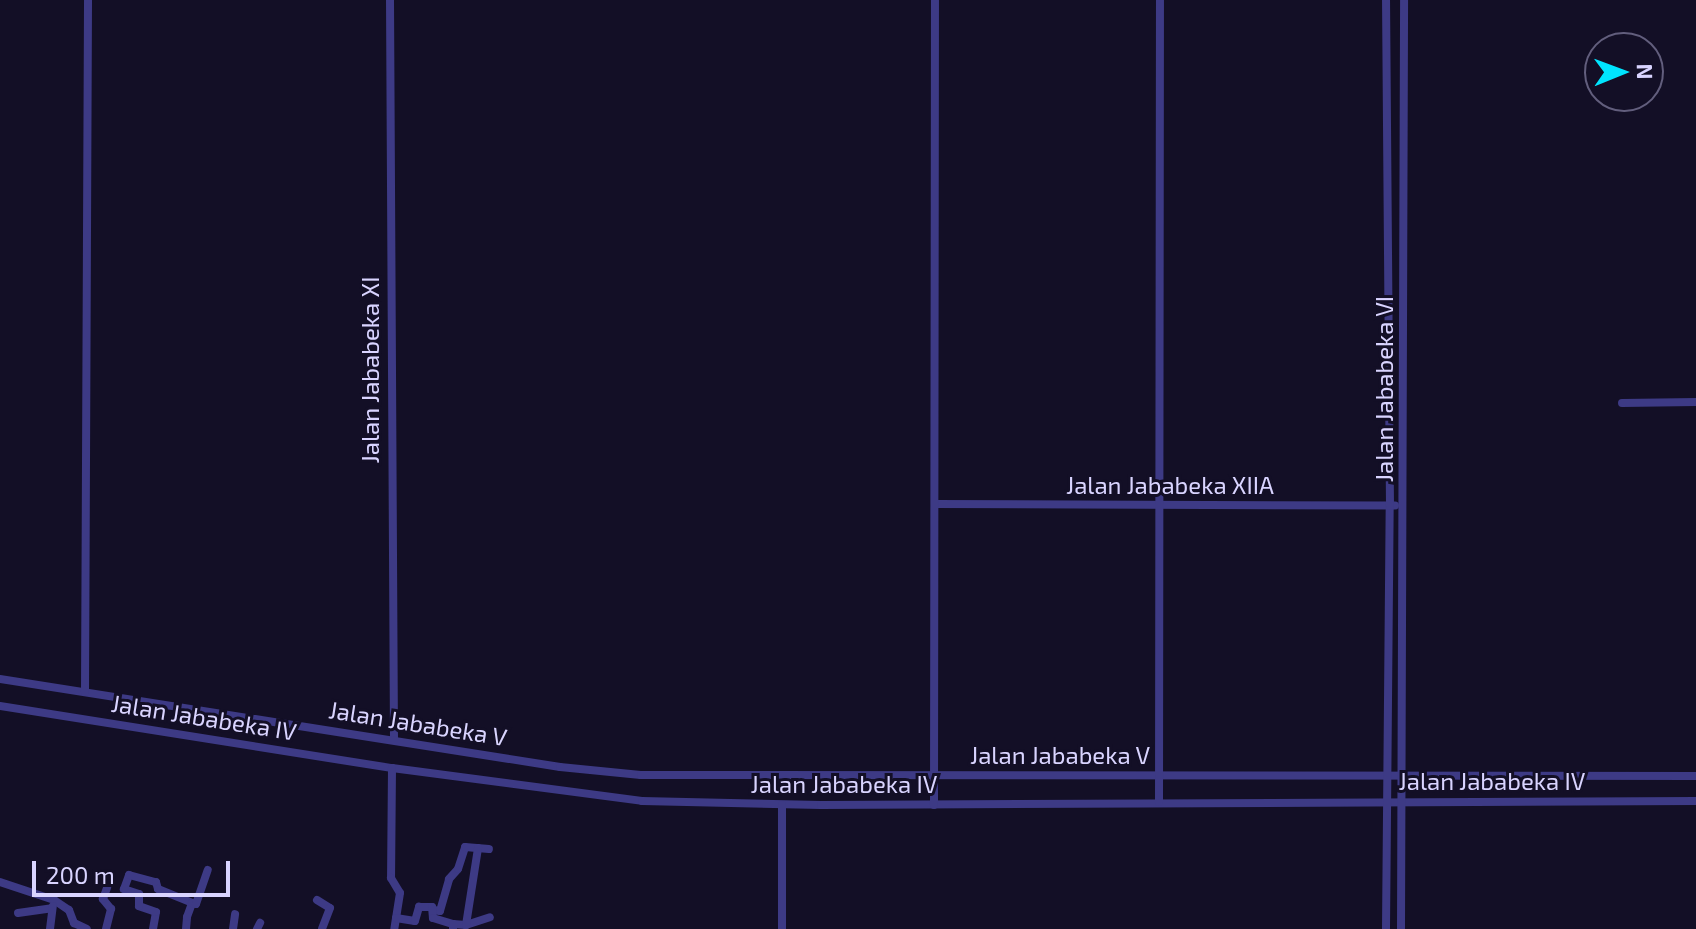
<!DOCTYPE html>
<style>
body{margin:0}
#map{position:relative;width:1696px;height:929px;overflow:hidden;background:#130f26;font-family:"Exo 2",sans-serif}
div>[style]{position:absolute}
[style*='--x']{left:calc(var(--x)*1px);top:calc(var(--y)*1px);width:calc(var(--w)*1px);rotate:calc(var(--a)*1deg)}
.minor>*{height:8px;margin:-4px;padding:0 4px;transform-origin:4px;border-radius:4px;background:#3d3a85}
span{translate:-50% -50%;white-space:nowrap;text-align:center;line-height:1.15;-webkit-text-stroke:6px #130f26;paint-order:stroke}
.street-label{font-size:24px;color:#d9d4ff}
.north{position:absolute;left:1584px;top:32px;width:80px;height:80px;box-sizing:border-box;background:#130f26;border:2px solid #625e7d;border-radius:50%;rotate:89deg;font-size:22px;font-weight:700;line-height:32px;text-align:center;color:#d9d4ff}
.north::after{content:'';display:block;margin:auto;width:28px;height:36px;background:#00e5ff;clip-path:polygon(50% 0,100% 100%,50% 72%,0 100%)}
.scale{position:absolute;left:32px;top:861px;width:198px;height:36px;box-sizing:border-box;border:4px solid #d9d4ff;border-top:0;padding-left:10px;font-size:24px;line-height:28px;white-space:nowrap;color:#d9d4ff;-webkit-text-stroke:6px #130f26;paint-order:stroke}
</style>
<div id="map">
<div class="minor">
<div style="--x:390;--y:0;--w:740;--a:89.69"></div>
<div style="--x:1622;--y:403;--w:74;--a:-0.8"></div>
<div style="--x:935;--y:504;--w:460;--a:0.2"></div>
<div style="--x:0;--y:679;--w:567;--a:8.93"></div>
<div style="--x:560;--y:767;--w:81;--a:5.6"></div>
<div style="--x:641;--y:775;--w:1055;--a:0.05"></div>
<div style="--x:85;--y:692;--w:692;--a:-89.75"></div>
<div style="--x:0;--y:706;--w:397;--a:9"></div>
<div style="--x:392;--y:768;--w:252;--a:7.5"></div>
<div style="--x:642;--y:801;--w:179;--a:1.3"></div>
<div style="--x:821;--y:805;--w:875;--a:-0.26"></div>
<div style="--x:392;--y:768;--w:110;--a:90.5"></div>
<div style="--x:391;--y:878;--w:17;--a:59"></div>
<div style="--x:400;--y:893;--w:36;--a:99"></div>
<div style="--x:1159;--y:802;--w:802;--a:-89.93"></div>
<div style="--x:934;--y:805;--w:805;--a:-89.93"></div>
<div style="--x:0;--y:882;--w:57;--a:18.4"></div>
<div style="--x:54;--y:900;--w:18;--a:34"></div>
<div style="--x:69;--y:910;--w:14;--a:69"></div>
<div style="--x:74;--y:923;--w:14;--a:25"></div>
<div style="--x:317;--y:900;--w:15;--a:32"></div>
<div style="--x:330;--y:908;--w:22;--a:111"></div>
<div style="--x:434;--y:910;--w:6;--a:9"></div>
<div style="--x:440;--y:911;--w:33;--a:-74"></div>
<div style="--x:449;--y:879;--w:13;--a:-48"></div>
<div style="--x:458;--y:869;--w:23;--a:-72"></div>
<div style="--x:465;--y:847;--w:24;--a:5"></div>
<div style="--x:18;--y:913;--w:34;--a:-8"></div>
<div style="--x:396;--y:918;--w:19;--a:9"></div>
<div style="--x:415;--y:921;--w:15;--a:-74"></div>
<div style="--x:419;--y:907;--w:13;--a:0"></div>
<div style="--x:432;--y:907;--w:11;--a:85"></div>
<div style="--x:433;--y:918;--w:21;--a:17"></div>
<div style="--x:453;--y:924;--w:5;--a:90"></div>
<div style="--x:453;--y:924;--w:13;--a:4"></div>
<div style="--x:466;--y:925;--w:25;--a:-18"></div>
<div style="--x:466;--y:925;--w:78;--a:-81.1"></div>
<div style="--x:50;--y:929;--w:23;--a:-83"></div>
<div style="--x:106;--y:929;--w:21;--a:-76"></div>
<div style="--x:111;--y:909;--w:13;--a:-129"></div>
<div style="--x:103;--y:899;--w:12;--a:-70"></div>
<div style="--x:153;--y:929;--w:17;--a:-80"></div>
<div style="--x:156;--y:912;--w:18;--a:-161"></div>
<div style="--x:139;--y:906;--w:12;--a:-90"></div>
<div style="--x:139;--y:894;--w:16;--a:-162"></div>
<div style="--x:124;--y:889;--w:15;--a:-70"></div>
<div style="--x:129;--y:875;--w:28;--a:15"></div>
<div style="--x:156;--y:882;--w:7;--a:74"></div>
<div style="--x:158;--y:889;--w:37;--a:22"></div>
<div style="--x:186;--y:929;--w:12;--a:-85"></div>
<div style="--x:187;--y:917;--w:15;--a:-70"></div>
<div style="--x:192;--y:903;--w:4;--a:14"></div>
<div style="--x:196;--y:904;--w:36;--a:-71"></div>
<div style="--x:233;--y:929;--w:15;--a:-82"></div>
<div style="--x:257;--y:929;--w:7;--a:-63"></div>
<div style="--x:782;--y:929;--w:124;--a:-90"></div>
<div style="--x:1386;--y:929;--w:423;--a:-89.5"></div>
<div style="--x:1390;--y:506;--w:506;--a:-90.45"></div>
<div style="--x:1401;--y:929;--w:929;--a:-89.81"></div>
</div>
<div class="street-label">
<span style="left:370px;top:370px;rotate:-90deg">Jalan Jababeka XI</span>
<span style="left:1384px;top:389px;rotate:-90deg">Jalan Jababeka VI</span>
<span style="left:1170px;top:485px">Jalan Jababeka XIIA</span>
<span style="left:204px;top:717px;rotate:9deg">Jalan Jababeka IV</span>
<span style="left:418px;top:723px;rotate:9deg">Jalan Jababeka V</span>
<span style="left:1060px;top:755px">Jalan Jababeka V</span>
<span style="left:1492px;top:781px">Jalan Jababeka IV</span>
<span style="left:844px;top:784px">Jalan Jababeka IV</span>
</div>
<div class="north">N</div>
<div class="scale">200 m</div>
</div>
